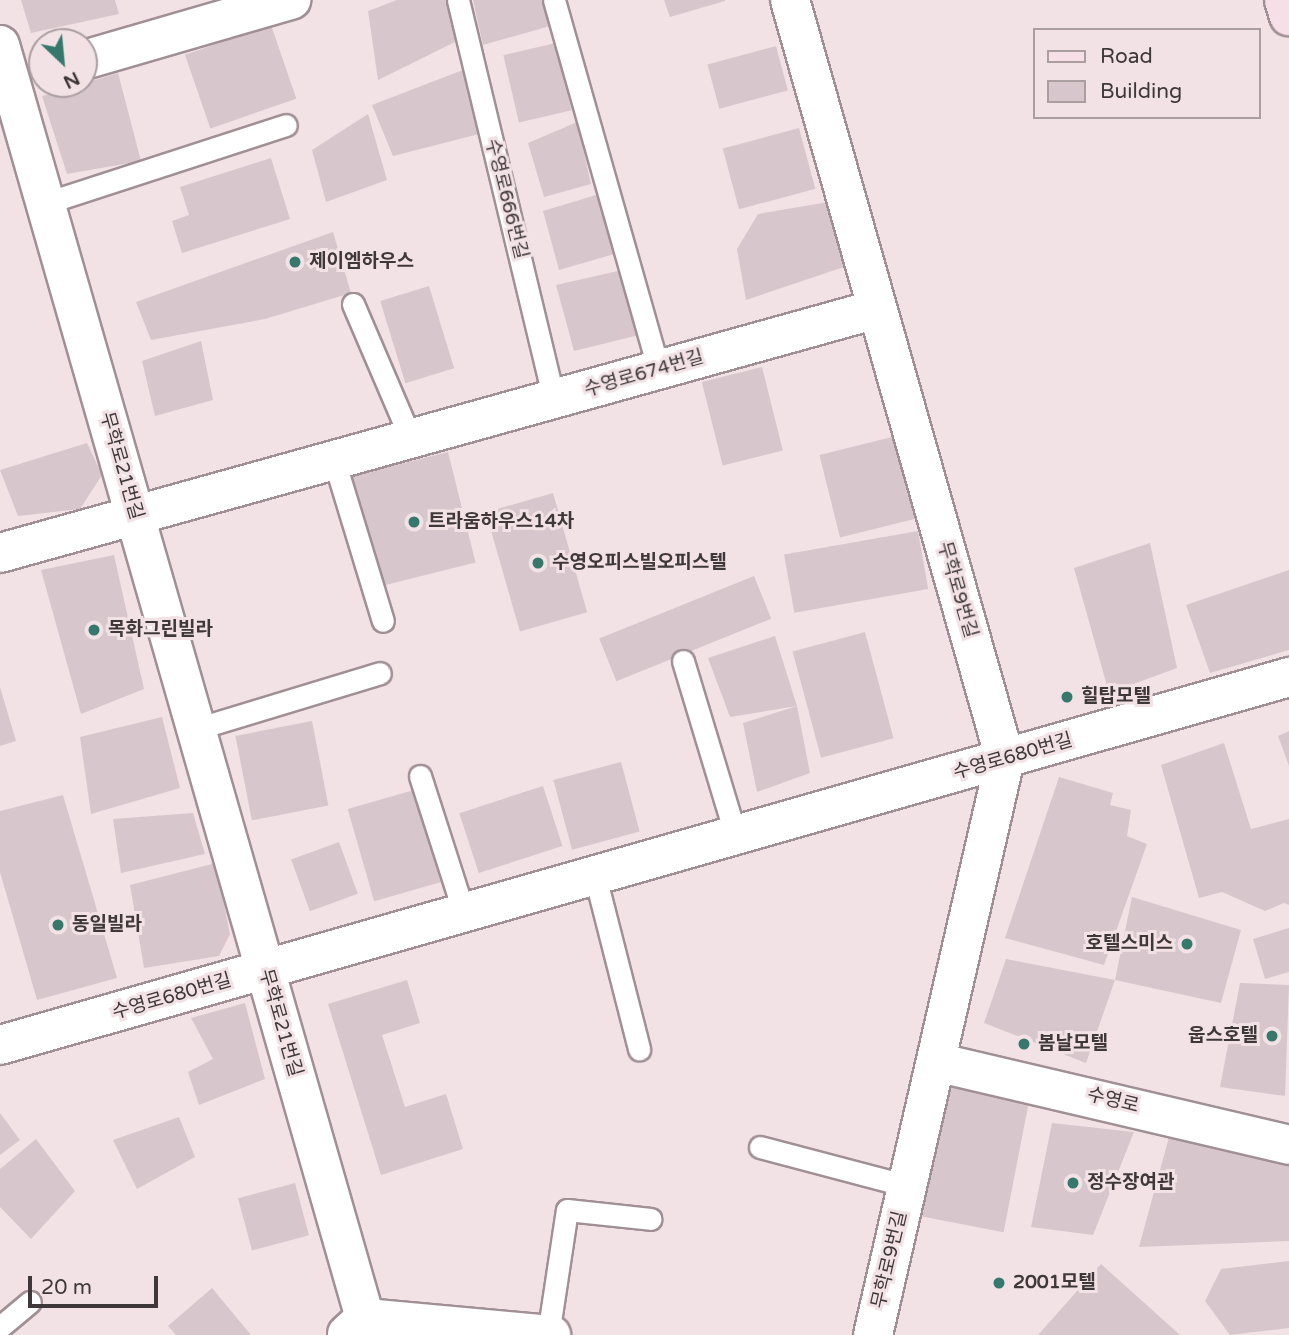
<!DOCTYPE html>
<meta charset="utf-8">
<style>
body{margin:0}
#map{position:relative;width:1289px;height:1335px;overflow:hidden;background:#f2e2e6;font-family:"Varela Round","Noto Sans KR",sans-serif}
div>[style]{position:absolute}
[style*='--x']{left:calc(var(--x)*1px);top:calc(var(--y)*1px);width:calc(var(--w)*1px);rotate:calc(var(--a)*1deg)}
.building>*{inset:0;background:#d7c7cc;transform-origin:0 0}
.roads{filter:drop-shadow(2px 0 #a09095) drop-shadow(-2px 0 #a09095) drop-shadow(0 2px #a09095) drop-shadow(0 -2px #a09095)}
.lane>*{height:21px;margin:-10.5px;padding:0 10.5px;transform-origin:10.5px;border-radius:10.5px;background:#fff}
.street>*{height:38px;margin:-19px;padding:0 19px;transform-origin:19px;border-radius:19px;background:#fff}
.secondary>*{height:38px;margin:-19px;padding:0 19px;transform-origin:19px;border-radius:19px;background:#f6dfe6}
.dots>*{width:19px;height:19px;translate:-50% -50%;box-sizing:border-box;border:4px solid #f2e2e6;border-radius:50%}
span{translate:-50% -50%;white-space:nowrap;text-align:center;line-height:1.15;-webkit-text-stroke:6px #f2e2e6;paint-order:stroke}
.street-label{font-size:19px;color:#3f383a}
.poi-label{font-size:19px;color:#3f383a;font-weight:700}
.left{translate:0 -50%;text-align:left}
.right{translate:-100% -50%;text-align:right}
.legend{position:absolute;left:1033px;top:28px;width:228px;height:91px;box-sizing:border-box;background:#f2e2e6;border:2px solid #aa9ea1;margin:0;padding:9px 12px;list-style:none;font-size:21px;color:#3f383a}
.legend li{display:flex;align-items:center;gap:14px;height:35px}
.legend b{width:35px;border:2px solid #aa9ea1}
.north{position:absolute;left:28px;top:28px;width:70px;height:70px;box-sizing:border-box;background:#f2e2e6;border:2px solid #aa9ea1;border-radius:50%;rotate:154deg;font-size:19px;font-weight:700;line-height:28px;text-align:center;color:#3f383a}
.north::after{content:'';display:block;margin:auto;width:24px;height:32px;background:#36796c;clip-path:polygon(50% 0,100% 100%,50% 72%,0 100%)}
.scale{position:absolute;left:28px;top:1276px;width:130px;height:32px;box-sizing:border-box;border:4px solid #3f383a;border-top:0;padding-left:9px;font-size:21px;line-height:24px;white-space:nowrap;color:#3f383a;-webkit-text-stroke:5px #f2e2e6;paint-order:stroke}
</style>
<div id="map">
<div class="building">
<div style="clip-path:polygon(21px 0,115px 0,119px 14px,31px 33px)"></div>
<div style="clip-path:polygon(397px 0,449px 0,459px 40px,378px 80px,368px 11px)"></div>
<div style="clip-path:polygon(473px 0,544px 0,550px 26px,483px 45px)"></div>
<div style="clip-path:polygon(664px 0,725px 0,725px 1px,670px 17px)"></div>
<div style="left:271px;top:25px;width:78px;height:91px;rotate:71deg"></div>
<div style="left:556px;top:43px;width:69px;height:54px;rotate:77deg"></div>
<div style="left:776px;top:46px;width:46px;height:71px;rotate:75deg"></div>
<div style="clip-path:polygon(463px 70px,479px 134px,393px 156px,372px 105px)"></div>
<div style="clip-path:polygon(118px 73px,141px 161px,67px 174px,42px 96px)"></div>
<div style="clip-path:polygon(368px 114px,387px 180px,326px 202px,312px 150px)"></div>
<div style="clip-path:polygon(577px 122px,591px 184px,544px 197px,528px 143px)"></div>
<div style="left:799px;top:128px;width:63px;height:79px;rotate:75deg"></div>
<div style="clip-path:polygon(271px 158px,290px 219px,182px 253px,172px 221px,189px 215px,180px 187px)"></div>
<div style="clip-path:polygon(609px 191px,618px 253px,559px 270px,543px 211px)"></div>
<div style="clip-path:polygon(828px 202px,850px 265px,746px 300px,737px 249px,758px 214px)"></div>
<div style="clip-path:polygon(333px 232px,351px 293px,265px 319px,151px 340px,136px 302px)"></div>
<div style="clip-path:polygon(631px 268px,639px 335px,574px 351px,556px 285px)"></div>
<div style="left:429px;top:286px;width:86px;height:51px;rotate:73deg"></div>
<div style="clip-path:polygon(201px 341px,213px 400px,155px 416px,142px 361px)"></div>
<div style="left:762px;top:367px;width:86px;height:62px;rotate:76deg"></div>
<div style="left:900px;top:435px;width:85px;height:83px;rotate:76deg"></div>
<div style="clip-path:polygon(87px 443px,102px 475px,80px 509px,18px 516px,0 470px)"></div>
<div style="left:448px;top:452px;width:114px;height:102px;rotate:76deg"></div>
<div style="left:553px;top:493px;width:124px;height:70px;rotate:74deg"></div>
<div style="left:918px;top:531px;width:59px;height:136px;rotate:80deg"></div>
<div style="clip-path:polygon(1150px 543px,1177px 668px,1109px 693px,1074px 568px)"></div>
<div style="clip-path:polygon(114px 555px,144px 689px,81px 714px,41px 570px)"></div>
<div style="clip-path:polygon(1289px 570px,1289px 650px,1210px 673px,1186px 605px)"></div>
<div style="left:754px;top:576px;width:46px;height:167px;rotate:68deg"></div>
<div style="left:865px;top:632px;width:110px;height:75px;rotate:75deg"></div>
<div style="clip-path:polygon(775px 636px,797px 706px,730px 717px,708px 658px)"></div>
<div style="clip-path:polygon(0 687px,16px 741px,0 746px)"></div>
<div style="clip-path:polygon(797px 706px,810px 773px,757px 792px,743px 723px)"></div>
<div style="clip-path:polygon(162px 717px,180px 788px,91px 814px,80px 737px)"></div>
<div style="left:312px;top:721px;width:86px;height:78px;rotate:79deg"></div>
<div style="clip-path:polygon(1289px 731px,1289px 766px,1278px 736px)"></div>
<div style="clip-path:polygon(1224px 743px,1251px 829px,1289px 819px,1289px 905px,1284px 903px,1265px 911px,1222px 892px,1199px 898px,1161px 765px)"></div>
<div style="left:621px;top:762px;width:72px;height:70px;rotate:75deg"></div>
<div style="clip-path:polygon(1059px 777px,1113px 793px,1110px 805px,1131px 810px,1127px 836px,1147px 844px,1104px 965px,1005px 938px)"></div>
<div style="left:543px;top:786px;width:63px;height:88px;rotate:72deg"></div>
<div style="left:414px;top:790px;width:96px;height:69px;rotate:74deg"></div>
<div style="clip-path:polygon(63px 795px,117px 978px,37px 1000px,0 872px,0 811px)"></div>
<div style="clip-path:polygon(193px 813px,205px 854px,121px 873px,113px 819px)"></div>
<div style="left:339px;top:842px;width:55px;height:51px;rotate:70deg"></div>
<div style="clip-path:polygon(216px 863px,230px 934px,219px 956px,144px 968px,130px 885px)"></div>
<div style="clip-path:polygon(1132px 897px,1241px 930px,1221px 1003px,1115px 980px)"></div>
<div style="clip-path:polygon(1289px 928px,1289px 972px,1265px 979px,1253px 939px)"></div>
<div style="clip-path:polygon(1006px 959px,1115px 980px,1086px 1063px,984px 1023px)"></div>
<div style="clip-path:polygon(407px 980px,420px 1023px,382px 1035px,405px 1107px,446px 1094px,463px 1149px,381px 1175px,328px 1004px)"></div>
<div style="clip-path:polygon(1240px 983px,1289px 985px,1285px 1096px,1220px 1087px)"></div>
<div style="clip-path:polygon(245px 1003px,265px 1079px,199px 1105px,188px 1072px,213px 1059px,191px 1018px)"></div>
<div style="left:949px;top:1078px;width:83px;height:141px;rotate:11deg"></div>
<div style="clip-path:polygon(0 1113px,20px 1140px,0 1155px)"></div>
<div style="clip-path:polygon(179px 1117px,195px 1157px,137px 1189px,113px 1140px)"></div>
<div style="clip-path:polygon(1052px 1123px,1134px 1132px,1093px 1235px,1031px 1227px)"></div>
<div style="clip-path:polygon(1169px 1137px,1289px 1165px,1289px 1241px,1139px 1247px)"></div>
<div style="clip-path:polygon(36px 1139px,75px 1191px,31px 1239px,0 1207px,0 1169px)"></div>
<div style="left:295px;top:1183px;width:54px;height:59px;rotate:75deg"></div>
<div style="clip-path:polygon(1289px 1261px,1289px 1328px,1230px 1335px,1205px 1301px,1221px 1269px)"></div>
<div style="clip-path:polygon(1101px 1264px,1180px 1335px,1038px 1335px)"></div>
<div style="clip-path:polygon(212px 1288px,251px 1335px,176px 1335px,168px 1326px)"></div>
</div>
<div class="roads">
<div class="lane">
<div style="--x:458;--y:0;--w:410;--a:76.5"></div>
<div style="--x:554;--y:0;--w:385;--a:74.2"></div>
<div style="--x:46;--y:203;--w:252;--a:-18"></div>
<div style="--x:353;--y:304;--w:147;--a:66.8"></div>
<div style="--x:334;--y:460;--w:168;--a:73.1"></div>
<div style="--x:683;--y:661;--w:183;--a:73.2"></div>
<div style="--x:196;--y:729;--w:192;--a:-16.9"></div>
<div style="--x:420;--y:776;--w:144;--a:72.2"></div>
<div style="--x:595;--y:876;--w:179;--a:75.7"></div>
<div style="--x:760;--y:1147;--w:153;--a:14.8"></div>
<div style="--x:0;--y:1327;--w:39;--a:-40"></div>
<div style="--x:548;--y:1335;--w:126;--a:-81.4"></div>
<div style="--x:567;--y:1210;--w:84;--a:6.1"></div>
</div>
<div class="street">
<div style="--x:790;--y:0;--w:789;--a:74.18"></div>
<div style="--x:1005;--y:759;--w:591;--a:102.91"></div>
<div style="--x:0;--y:45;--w:1324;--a:74"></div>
<div style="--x:84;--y:60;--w:216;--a:-16.2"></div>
<div style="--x:0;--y:553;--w:910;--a:-15.55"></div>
<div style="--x:0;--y:1045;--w:1341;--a:-15.93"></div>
<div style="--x:936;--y:1062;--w:363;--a:13.2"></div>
<div style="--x:347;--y:1334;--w:24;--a:-42"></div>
<div style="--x:365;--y:1318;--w:187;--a:5.2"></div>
</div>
<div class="secondary">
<div style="--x:1284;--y:0;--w:17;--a:73"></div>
</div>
</div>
<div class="dots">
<div style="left:295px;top:262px;background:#36796c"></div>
<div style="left:414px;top:522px;background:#36796c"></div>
<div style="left:538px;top:563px;background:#36796c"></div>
<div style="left:94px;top:630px;background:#36796c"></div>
<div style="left:1067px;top:697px;background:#36796c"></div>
<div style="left:58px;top:925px;background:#36796c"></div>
<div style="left:1187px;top:944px;background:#36796c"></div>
<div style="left:1272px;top:1036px;background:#36796c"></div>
<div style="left:1024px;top:1044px;background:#36796c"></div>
<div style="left:1073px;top:1183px;background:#36796c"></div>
<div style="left:999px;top:1283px;background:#36796c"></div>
</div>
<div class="street-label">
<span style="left:506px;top:199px;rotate:76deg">수영로666번길</span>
<span style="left:644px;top:374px;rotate:-16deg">수영로674번길</span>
<span style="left:121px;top:466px;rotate:74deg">무학로21번길</span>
<span style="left:957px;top:590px;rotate:74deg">무학로9번길</span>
<span style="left:1013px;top:757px;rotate:-16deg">수영로680번길</span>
<span style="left:172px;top:997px;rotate:-16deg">수영로680번길</span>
<span style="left:280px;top:1023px;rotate:74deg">무학로21번길</span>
<span style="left:1113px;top:1101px;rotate:14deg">수영로</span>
<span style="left:890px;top:1260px;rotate:-77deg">무학로9번길</span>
</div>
<div class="poi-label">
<span class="left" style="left:309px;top:262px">제이엠하우스</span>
<span class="left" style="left:428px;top:522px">트라움하우스14차</span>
<span class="left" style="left:552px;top:563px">수영오피스빌오피스텔</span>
<span class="left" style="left:108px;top:630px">목화그린빌라</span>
<span class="left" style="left:1081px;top:697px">힐탑모텔</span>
<span class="left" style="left:72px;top:925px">동일빌라</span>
<span class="right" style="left:1173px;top:944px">호텔스미스</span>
<span class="right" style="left:1258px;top:1036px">웁스호텔</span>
<span class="left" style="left:1038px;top:1044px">봄날모텔</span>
<span class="left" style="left:1087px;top:1183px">정수장여관</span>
<span class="left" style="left:1013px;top:1283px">2001모텔</span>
</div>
<ul class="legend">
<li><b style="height:9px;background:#f6dfe6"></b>Road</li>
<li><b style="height:19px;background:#d7c7cc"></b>Building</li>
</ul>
<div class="north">N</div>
<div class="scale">20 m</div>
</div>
